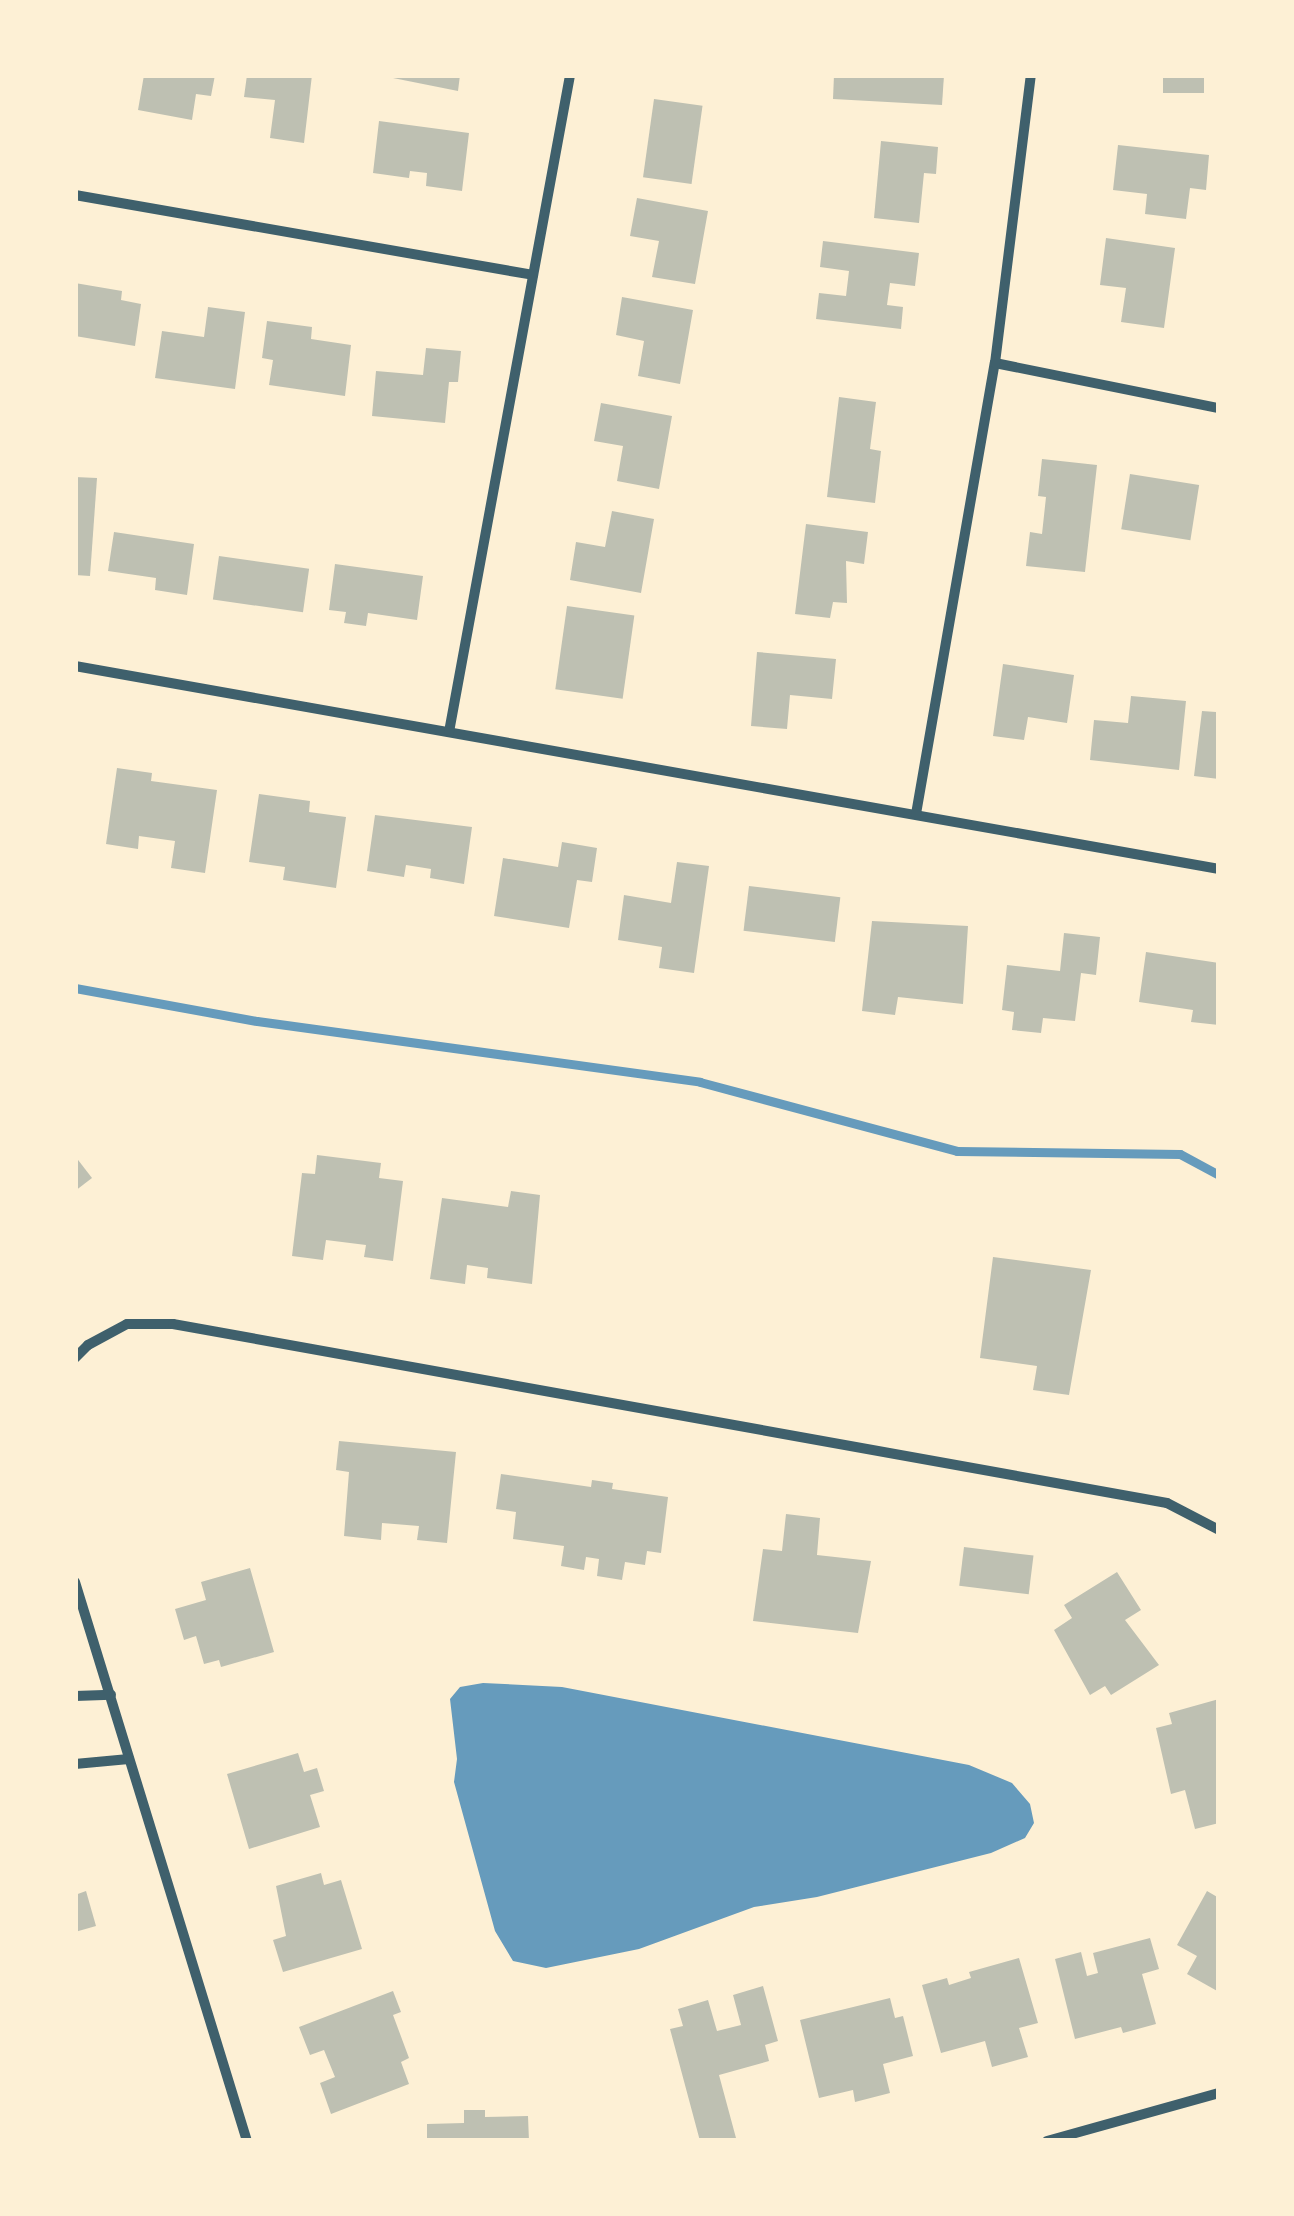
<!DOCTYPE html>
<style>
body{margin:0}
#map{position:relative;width:1294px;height:2216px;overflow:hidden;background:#fdf0d5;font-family:"Asap Condensed",sans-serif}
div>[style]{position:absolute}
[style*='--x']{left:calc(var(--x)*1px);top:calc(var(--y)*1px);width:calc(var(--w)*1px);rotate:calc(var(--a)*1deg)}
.water>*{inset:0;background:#669bbc}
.stream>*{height:9px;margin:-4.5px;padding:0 4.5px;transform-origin:4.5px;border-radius:4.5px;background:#669bbc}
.building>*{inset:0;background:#bec0b2;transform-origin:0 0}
.minor>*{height:10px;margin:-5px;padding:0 5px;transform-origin:5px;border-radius:5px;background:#3f606c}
span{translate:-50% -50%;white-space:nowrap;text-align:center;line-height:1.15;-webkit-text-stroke:9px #fdf0d5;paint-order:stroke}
.frame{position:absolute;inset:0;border:78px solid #fdf0d5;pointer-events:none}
</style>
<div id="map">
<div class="water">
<div style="clip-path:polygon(483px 1683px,562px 1687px,969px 1765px,1012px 1783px,1030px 1804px,1034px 1823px,1025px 1838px,991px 1853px,817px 1897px,754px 1907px,639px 1949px,546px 1968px,513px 1961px,495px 1931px,454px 1782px,457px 1759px,450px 1699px,460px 1687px)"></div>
</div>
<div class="stream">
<div style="--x:75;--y:988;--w:185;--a:10.3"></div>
<div style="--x:257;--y:1021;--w:447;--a:7.8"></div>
<div style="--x:700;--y:1082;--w:266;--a:15"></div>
<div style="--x:957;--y:1151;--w:223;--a:0.8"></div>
<div style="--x:1180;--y:1154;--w:44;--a:28.3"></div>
</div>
<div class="building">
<div style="clip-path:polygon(144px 75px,215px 75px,211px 96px,196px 94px,192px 120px,138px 110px)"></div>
<div style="clip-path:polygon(247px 75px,312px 75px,304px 143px,270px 138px,275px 100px,244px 97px)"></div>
<div style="clip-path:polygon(378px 75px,460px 75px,458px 91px)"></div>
<div style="clip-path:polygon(834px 75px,944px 75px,942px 105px,833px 99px)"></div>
<div style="left:1163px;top:75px;width:41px;height:18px"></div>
<div style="left:654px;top:99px;width:49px;height:79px;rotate:8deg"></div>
<div style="clip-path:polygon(379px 121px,469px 133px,462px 191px,426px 186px,427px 173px,410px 171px,409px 178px,373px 173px)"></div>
<div style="clip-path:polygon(881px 141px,938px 147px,936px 174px,924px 173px,919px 223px,874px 218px)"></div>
<div style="clip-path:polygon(1118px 145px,1209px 155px,1206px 190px,1190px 188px,1186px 219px,1145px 214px,1147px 194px,1113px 190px)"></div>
<div style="clip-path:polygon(637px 198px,708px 211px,695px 284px,652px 277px,659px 241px,630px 236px)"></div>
<div style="clip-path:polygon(1106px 238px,1175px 248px,1164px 328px,1121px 322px,1126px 288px,1100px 285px)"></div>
<div style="clip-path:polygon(823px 241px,919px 253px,915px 286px,890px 283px,887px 305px,903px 307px,901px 329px,816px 319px,819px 293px,846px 296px,849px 271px,820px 267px)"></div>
<div style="clip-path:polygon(75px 283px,122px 291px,121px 300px,141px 304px,135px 346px,75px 336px)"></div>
<div style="clip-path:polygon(622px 297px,693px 310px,680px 384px,638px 376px,644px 341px,616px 335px)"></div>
<div style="clip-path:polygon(208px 307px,245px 312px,235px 389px,155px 378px,162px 331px,204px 337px)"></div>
<div style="clip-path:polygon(267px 321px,312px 327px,311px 339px,351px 345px,345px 396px,269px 385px,273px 360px,262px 358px)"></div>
<div style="clip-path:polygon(426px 348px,461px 351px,458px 382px,449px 382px,445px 423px,372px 416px,376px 371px,423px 375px)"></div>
<div style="clip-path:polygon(839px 397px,876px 402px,870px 449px,881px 451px,875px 503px,827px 497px)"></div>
<div style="clip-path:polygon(601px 403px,672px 416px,659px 489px,617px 481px,623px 446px,594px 441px)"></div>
<div style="clip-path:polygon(1042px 459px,1097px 465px,1085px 572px,1026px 566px,1030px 532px,1042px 534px,1046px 497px,1038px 496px)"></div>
<div style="left:1130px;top:474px;width:70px;height:56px;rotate:9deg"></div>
<div style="clip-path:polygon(75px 477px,97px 478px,90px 576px,75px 575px)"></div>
<div style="clip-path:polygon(612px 511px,654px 519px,641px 593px,570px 580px,576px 542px,605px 547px)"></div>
<div style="clip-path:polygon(806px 524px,868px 532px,864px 564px,846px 561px,847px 603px,833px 602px,830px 618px,795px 614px)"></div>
<div style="clip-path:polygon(114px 532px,194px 544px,187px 595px,155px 590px,156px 578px,108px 571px)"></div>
<div style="left:219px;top:556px;width:91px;height:44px;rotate:8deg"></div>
<div style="clip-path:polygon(335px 564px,423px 576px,417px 620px,368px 613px,366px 626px,344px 623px,346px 612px,329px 610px)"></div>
<div style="left:567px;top:606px;width:68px;height:84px;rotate:8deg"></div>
<div style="clip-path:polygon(757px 652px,836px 659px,832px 699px,790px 695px,787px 729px,751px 726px)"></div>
<div style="clip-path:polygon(1003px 664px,1074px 675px,1067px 723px,1028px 717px,1024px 740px,993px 736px)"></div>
<div style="clip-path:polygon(1131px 696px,1186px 701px,1179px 770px,1090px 760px,1094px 720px,1128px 723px)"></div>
<div style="clip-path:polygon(1217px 704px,1219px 779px,1194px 776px,1202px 711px,1216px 712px)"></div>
<div style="clip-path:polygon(117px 768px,152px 773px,151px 781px,217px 790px,205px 873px,171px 868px,175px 841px,139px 836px,138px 849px,106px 844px)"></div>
<div style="clip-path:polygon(259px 794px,310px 801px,309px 812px,346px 817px,336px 888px,283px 880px,285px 867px,249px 862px)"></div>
<div style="clip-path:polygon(375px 815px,472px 827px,464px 884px,430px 878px,431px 869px,406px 865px,404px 877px,367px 871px)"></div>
<div style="clip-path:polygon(562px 842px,597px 848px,592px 882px,577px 880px,569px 928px,494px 916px,503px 858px,558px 867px)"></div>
<div style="clip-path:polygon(677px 862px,709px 866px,694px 973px,659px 968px,662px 947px,618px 940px,624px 895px,671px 903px)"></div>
<div style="left:749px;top:886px;width:92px;height:45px;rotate:7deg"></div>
<div style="clip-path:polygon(872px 921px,968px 926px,963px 1004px,898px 997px,895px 1015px,862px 1011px)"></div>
<div style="clip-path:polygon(1064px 933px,1100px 937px,1096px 975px,1081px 973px,1075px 1021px,1043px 1018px,1041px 1033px,1012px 1030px,1014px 1012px,1002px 1010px,1007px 965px,1060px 971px)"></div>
<div style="clip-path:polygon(1146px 952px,1219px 963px,1219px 1025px,1191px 1022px,1193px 1010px,1139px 1002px)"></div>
<div style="clip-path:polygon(317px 1155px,381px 1163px,379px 1178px,403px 1181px,393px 1261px,364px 1257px,366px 1245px,326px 1240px,323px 1260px,292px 1256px,302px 1173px,315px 1174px)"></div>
<div style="clip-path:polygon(75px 1156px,92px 1178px,75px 1191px)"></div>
<div style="clip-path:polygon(511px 1191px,540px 1195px,532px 1284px,487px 1278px,488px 1268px,467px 1265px,465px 1284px,430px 1279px,442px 1198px,508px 1207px)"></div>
<div style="clip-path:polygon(993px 1257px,1091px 1270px,1069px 1395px,1033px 1390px,1037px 1366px,980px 1358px)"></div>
<div style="clip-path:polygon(339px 1441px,456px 1452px,447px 1543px,417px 1540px,419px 1526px,382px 1523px,381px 1540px,344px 1536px,349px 1472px,336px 1470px)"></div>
<div style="clip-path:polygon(501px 1474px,591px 1487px,592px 1480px,613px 1483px,612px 1489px,668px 1497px,661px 1553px,647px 1551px,645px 1565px,625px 1562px,622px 1580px,597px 1576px,599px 1559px,586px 1557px,584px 1570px,561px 1566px,564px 1546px,513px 1539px,516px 1512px,496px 1509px)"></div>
<div style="clip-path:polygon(786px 1514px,820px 1518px,817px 1555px,871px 1561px,858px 1633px,753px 1621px,763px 1549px,782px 1551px)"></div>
<div style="left:964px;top:1547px;width:70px;height:39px;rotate:7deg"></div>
<div style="clip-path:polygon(250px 1568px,274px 1652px,221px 1667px,219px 1660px,204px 1664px,196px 1636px,184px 1640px,175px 1609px,206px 1600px,201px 1582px)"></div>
<div style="clip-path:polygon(1117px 1572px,1141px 1610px,1125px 1620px,1159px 1665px,1111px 1695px,1105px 1686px,1090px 1695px,1054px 1630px,1072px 1618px,1064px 1605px)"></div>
<div style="clip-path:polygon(1219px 1699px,1219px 1823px,1195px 1829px,1185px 1790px,1171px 1794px,1156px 1728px,1172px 1724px,1169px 1713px)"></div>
<div style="clip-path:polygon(298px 1753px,304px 1772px,317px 1768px,324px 1791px,310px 1795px,320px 1827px,249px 1849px,227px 1774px)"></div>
<div style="clip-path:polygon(321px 1873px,324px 1885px,341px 1880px,362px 1949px,283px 1972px,273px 1940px,286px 1936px,276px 1886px)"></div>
<div style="clip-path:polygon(86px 1891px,96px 1926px,75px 1932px,75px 1895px)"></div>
<div style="clip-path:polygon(1207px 1891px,1219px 1898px,1219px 1992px,1187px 1974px,1197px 1956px,1177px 1945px)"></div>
<div style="clip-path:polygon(1150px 1938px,1159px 1969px,1142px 1974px,1156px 2024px,1123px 2033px,1121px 2027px,1075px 2039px,1055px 1959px,1081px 1952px,1087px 1976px,1098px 1973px,1093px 1953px)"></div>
<div style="clip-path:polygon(1019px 1958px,1038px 2023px,1019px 2028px,1028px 2057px,992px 2067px,985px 2041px,941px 2053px,922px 1985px,947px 1978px,949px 1985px,971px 1978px,969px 1972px)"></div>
<div style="clip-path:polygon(763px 1986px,778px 2041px,765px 2045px,769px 2061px,719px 2075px,736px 2138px,700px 2141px,670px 2029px,683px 2026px,678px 2009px,708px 2000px,717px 2031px,741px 2025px,733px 1995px)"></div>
<div style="clip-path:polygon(393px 1991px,401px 2012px,393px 2015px,409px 2058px,401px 2062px,409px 2084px,331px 2114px,320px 2083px,335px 2077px,324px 2050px,310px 2055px,299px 2027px)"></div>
<div style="clip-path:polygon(890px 1998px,895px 2018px,903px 2016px,913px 2056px,883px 2064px,890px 2093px,855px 2102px,853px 2090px,819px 2098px,800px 2020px)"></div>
<div style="clip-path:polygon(464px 2110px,485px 2110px,485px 2117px,528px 2116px,529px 2141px,427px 2141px,427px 2124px,464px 2123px)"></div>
</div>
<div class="minor">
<div style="--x:75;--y:195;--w:465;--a:9.9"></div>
<div style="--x:995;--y:363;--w:228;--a:11.4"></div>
<div style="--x:75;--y:666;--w:1162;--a:10.06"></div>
<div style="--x:449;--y:732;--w:668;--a:-79.56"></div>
<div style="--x:916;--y:814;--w:458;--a:-80.1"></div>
<div style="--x:995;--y:363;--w:290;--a:-82.9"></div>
<div style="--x:75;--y:1358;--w:18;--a:-45"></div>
<div style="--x:88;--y:1345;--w:44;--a:-28.3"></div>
<div style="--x:127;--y:1324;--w:46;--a:0"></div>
<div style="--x:173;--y:1324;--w:1010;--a:10.21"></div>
<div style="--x:1167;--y:1503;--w:59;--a:27.4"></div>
<div style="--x:75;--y:1582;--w:585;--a:72.9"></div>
<div style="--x:75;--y:1696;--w:36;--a:-2"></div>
<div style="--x:75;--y:1764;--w:54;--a:-5.3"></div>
<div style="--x:1047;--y:2141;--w:179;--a:-15.6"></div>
</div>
<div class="frame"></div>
</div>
